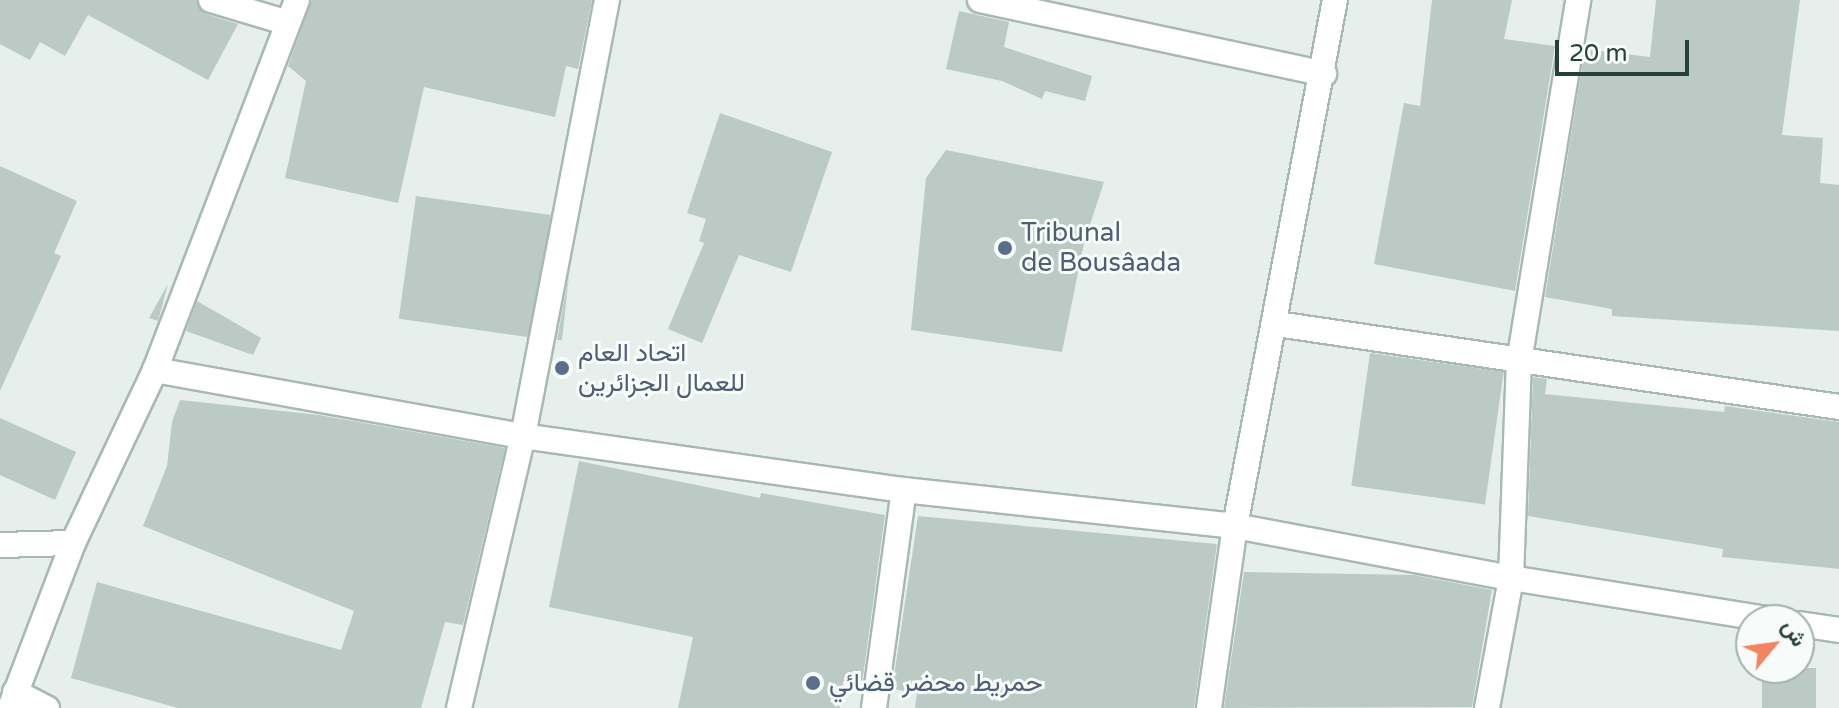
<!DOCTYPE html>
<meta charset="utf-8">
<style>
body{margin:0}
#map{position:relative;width:1839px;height:708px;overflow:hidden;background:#e6efeb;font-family:"Varela Round",Vazirmatn,sans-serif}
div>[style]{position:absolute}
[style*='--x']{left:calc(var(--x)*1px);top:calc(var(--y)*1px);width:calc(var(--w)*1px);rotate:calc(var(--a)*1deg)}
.building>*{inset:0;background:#bbcac4;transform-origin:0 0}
.roads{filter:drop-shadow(2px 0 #a8b8b2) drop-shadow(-2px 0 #a8b8b2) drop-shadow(0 2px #a8b8b2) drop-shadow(0 -2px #a8b8b2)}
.minor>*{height:24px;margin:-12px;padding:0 12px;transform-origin:12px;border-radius:12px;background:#fff}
.dots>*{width:22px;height:22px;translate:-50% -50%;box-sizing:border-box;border:4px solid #f7fbf9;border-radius:50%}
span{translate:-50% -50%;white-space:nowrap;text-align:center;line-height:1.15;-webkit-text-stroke:6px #f7fbf9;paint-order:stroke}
.service-label{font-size:26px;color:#4e5e75}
.left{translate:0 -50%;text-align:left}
.north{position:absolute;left:1735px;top:604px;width:80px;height:80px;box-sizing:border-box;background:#f7fbf9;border:2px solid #a3b1ad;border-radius:50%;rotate:61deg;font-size:22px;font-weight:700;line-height:32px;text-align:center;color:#24423a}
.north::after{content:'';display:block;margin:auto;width:28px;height:36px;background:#f4845f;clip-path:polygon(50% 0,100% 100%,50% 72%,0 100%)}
.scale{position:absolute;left:1555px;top:40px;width:134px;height:36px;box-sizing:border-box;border:4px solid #24423a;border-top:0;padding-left:10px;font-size:24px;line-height:28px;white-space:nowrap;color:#24423a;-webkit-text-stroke:6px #f7fbf9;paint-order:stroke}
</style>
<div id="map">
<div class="building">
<div style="clip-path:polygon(0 0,196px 0,206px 14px,238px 24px,208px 80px,88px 15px,65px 56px,40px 42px,30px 60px,0 44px)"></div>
<div style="clip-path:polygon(312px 0,592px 0,578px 69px,566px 66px,555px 117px,424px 87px,398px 203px,285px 178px,306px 81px,288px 66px)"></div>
<div style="clip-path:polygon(1432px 0,1512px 0,1504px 39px,1555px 46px,1515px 291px,1374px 264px,1404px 103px,1420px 106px)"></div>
<div style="clip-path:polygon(1656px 0,1800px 0,1782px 135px,1823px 138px,1820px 183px,1839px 185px,1839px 331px,1612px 316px,1612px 309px,1545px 297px,1585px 49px,1650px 57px)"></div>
<div style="clip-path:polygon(959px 11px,1009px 22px,1004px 47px,1092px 76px,1085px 101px,1045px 91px,1042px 99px,1002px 81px,946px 69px)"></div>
<div style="clip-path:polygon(720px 113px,832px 152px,791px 272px,739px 255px,702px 343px,668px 329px,704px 243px,699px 241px,706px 219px,687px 213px)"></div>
<div style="clip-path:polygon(946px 150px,1104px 182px,1084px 243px,1062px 352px,911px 330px,926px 178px)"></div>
<div style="clip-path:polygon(0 166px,77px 201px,54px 253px,61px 256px,0 391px)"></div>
<div style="left:416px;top:196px;width:136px;height:124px;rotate:8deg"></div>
<div style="clip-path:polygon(569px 275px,562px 340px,557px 340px)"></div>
<div style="clip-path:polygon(168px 284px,158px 321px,149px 318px)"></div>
<div style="clip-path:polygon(197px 301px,261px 338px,253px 355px,186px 331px)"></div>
<div style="left:1370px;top:353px;width:135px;height:134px;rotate:8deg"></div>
<div style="clip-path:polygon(1533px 377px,1547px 379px,1545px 394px,1724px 412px,1725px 406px,1839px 422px,1839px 569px,1722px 557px,1723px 549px,1528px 516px)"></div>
<div style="clip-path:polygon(180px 400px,319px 415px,505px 448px,463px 625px,445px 622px,421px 708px,178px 708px,71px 678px,97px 582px,341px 650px,354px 611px,143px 526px,167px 466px,172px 422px)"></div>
<div style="clip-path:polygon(0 418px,76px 452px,55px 500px,0 475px)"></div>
<div style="clip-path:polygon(579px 461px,760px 498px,761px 493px,885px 515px,862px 684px,843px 681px,840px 708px,678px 708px,693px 637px,549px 607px)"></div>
<div style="clip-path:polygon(918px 516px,1217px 544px,1194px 708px,915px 708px,917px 693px,892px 689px)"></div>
<div style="clip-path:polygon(1244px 572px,1414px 575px,1492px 590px,1472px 707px,1224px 708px)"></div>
<div style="left:1762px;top:668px;width:54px;height:40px"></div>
</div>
<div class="roads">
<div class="minor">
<div style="--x:211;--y:0;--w:80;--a:16.6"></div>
<div style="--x:980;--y:0;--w:352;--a:12.1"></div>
<div style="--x:1277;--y:324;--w:568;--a:8.4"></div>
<div style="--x:155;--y:370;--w:374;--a:10.2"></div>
<div style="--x:523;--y:436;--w:385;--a:8.1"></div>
<div style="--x:904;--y:490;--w:333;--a:6.2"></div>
<div style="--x:1235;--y:526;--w:281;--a:10.7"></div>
<div style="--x:1511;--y:578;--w:266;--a:9.1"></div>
<div style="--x:0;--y:545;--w:73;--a:-1.6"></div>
<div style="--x:1799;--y:624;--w:40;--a:8.5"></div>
<div style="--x:15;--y:692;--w:36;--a:27"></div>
<div style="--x:10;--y:708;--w:177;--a:-69.1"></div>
<div style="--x:73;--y:543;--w:191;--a:-64.6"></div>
<div style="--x:155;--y:370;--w:396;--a:-69"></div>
<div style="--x:459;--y:708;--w:279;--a:-76.8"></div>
<div style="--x:523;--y:436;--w:444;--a:-79.1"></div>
<div style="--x:874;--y:708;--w:220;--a:-82.2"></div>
<div style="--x:1209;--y:708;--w:184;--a:-81.9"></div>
<div style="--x:1235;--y:526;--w:535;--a:-79.24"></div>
<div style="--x:1487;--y:708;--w:132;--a:-79.5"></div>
<div style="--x:1511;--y:578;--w:216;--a:-87.9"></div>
<div style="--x:1519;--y:362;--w:367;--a:-80.7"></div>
</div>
</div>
<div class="dots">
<div style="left:1005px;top:248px;background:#5c6f8a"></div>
<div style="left:562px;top:368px;background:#5c6f8a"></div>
<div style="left:813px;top:683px;background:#5c6f8a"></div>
</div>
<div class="service-label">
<span class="left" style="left:1021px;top:248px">Tribunal<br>de Bousâada</span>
<span class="left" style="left:578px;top:368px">اتحاد العام<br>للعمال الجزائرين</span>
<span class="left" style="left:829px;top:683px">حمريط محضر قضائي</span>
</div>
<div class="north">ش</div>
<div class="scale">20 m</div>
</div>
